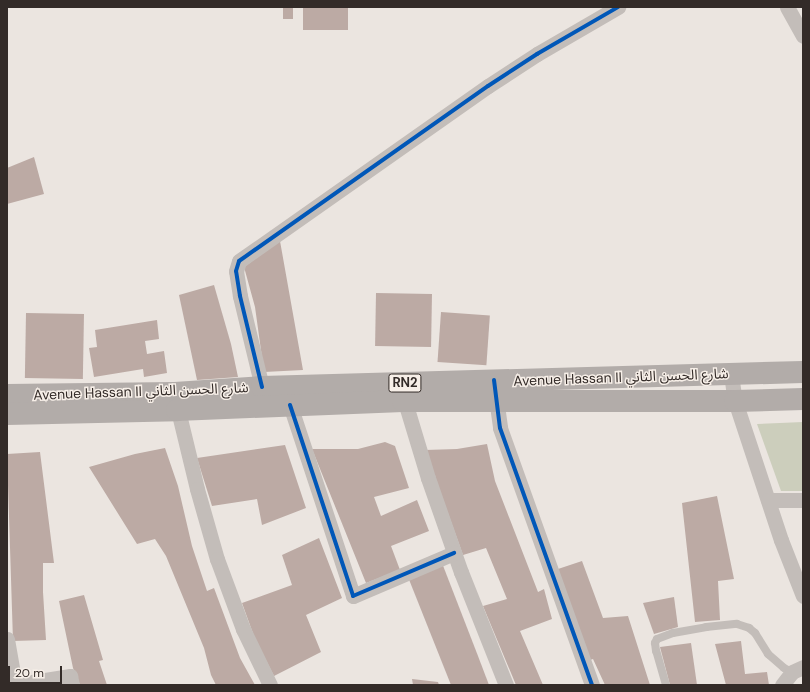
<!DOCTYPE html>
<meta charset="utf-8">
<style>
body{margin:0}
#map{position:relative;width:810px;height:692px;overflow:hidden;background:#ebe5e0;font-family:"DM Sans","Noto Sans Arabic",sans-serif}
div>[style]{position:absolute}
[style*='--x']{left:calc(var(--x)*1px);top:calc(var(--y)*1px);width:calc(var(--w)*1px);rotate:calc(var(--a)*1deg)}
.green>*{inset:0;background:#cccebc}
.building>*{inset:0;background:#bcaaa4;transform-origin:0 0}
.lane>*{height:8px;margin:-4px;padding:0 4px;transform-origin:4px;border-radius:4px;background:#c3bdb9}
.street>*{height:15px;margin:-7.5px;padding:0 7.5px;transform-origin:7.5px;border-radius:7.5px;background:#c3bdb9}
.primary>*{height:22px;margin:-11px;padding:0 11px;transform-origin:11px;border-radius:11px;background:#b2aca9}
.cycleway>*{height:4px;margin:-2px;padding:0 2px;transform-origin:2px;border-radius:2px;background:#0057b8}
span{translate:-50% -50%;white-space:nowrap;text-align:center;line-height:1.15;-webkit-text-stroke:3px #f7efe8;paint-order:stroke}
.shield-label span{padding:1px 3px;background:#f7efe8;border:1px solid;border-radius:3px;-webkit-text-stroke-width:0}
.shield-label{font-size:13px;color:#332b28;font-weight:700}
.street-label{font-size:14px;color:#332b28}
.frame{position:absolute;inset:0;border:8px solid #332b28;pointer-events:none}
.scale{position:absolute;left:8px;top:666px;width:54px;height:18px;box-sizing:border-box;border:2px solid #332b28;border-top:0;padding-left:5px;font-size:12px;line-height:14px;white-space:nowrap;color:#332b28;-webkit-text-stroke:3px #f7efe8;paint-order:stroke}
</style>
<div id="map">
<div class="green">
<div style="clip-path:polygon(803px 422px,803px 491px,781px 491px,757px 424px)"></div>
</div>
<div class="building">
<div style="left:283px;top:7px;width:10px;height:12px"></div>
<div style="left:303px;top:7px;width:45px;height:23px"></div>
<div style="clip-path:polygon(34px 157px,44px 194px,7px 204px,7px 168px)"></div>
<div style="clip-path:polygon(280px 241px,303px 370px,264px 372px,255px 307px,244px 267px)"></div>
<div style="clip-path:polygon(214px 285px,231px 344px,238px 377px,197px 380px,179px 295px)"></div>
<div style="left:376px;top:293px;width:56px;height:53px;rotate:1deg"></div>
<div style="left:441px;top:312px;width:49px;height:50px;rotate:4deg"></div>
<div style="left:26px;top:313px;width:58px;height:65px;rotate:1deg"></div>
<div style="clip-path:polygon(157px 320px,159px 339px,145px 341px,147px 354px,164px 351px,167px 373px,144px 377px,143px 369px,94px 377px,89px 348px,97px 347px,95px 330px)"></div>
<div style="clip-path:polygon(385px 442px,395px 446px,409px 488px,374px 497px,381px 516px,417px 500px,429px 531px,391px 546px,400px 570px,366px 583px,312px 449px,358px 449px)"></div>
<div style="clip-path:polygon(487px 444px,495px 481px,538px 592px,544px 589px,552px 619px,520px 631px,543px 685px,516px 685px,483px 606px,507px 599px,486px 548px,463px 555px,425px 450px,457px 449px)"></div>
<div style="clip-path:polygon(285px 445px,306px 508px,262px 525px,257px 499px,212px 506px,197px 458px)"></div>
<div style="clip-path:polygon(165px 448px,178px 486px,192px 546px,207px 591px,214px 588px,240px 658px,255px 685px,216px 685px,211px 675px,204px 648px,166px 556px,155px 539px,137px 544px,89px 467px,135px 454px)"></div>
<div style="clip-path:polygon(40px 452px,54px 563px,43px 563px,43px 592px,46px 640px,13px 641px,7px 454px)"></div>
<div style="clip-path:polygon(717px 496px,734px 579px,718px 581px,720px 620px,695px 622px,682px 503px)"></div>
<div style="clip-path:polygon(319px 538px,342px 598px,306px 615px,321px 652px,274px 676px,255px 639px,242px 603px,292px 585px,282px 555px)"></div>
<div style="clip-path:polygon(582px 561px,603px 618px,628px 616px,650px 685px,605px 685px,593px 659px,590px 660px,558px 569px)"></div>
<div style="clip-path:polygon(442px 563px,478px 656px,489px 685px,451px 685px,408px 577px)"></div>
<div style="clip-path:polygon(84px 595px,103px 660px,99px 661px,107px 685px,80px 685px,73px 668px,59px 601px)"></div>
<div style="clip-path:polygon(674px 597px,678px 627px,654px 634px,643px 603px)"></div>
<div style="clip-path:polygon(741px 641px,745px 674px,767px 672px,769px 685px,726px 685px,715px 644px)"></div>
<div style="clip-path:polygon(691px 643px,697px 685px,670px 685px,660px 647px)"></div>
<div style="clip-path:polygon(412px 679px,438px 682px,439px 685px,413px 685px)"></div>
</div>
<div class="lane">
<div style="--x:666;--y:685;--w:35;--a:-106"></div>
<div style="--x:656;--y:651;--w:8;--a:-97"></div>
<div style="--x:655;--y:643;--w:4;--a:-63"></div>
<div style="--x:657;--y:639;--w:17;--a:-21"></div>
<div style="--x:673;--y:633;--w:34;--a:-10"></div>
<div style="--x:706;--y:627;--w:31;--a:-6"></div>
<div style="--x:737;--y:624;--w:13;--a:18"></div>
<div style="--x:749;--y:628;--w:8;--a:40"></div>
<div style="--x:755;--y:633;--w:25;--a:58"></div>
<div style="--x:768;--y:654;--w:21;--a:41"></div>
<div style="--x:784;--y:668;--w:9;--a:27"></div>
</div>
<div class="street">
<div style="--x:787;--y:7;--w:33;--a:61"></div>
<div style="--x:731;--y:374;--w:27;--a:82"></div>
<div style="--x:735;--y:401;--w:146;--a:71.7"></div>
<div style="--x:781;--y:540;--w:60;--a:68.6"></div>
<div style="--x:262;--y:387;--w:94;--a:-103.6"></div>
<div style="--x:240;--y:296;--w:25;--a:-99"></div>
<div style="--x:236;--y:271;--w:10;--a:-73"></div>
<div style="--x:239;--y:261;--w:304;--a:-35.1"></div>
<div style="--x:488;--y:86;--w:59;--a:-33.1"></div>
<div style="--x:537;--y:54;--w:94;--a:-30.1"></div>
<div style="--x:495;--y:391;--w:37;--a:82"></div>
<div style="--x:500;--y:428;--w:273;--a:70.3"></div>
<div style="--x:402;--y:392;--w:90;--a:73.2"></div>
<div style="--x:428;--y:478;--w:100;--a:70.7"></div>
<div style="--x:461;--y:572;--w:122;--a:68.3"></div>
<div style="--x:176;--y:402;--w:89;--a:76.4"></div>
<div style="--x:197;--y:489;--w:73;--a:74.1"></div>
<div style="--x:217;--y:559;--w:75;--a:69.6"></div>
<div style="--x:243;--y:629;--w:62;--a:64.3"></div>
<div style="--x:290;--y:405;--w:201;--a:71.7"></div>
<div style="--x:353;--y:596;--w:110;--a:-23.1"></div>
<div style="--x:768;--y:500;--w:35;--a:0"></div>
<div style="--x:7;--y:639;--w:47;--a:80.1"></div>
<div style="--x:13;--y:685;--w:58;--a:-9"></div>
<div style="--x:70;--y:676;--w:9;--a:77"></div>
<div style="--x:782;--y:685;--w:16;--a:-52"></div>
<div style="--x:792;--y:672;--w:12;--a:-24"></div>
</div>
<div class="primary">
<div style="--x:7;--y:395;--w:168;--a:-0.7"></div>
<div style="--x:175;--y:393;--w:87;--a:-3.9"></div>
<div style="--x:262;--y:387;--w:541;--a:-1.59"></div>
<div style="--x:7;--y:414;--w:170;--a:-1.3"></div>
<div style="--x:177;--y:410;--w:226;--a:-2.3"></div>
<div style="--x:403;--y:401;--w:332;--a:0"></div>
<div style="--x:735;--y:401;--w:68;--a:-1.7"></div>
</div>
<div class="cycleway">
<div style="--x:494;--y:380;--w:48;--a:82.9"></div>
<div style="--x:500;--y:428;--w:273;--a:70.3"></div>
<div style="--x:262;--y:387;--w:94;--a:-103.6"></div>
<div style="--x:240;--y:296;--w:25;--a:-99"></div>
<div style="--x:236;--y:271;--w:10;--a:-73"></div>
<div style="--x:239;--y:261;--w:304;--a:-35.1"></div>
<div style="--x:488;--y:86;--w:59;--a:-33.1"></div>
<div style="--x:537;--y:54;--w:94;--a:-30.1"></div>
<div style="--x:290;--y:405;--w:201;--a:71.7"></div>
<div style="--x:353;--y:596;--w:110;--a:-23.1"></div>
</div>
<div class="shield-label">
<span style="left:405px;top:383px">RN2</span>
</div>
<div class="street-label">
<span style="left:621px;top:377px;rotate:-2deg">Avenue Hassan II شارع الحسن الثاني</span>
<span style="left:141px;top:391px;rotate:-2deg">Avenue Hassan II شارع الحسن الثاني</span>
</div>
<div class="frame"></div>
<div class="scale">20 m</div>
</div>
